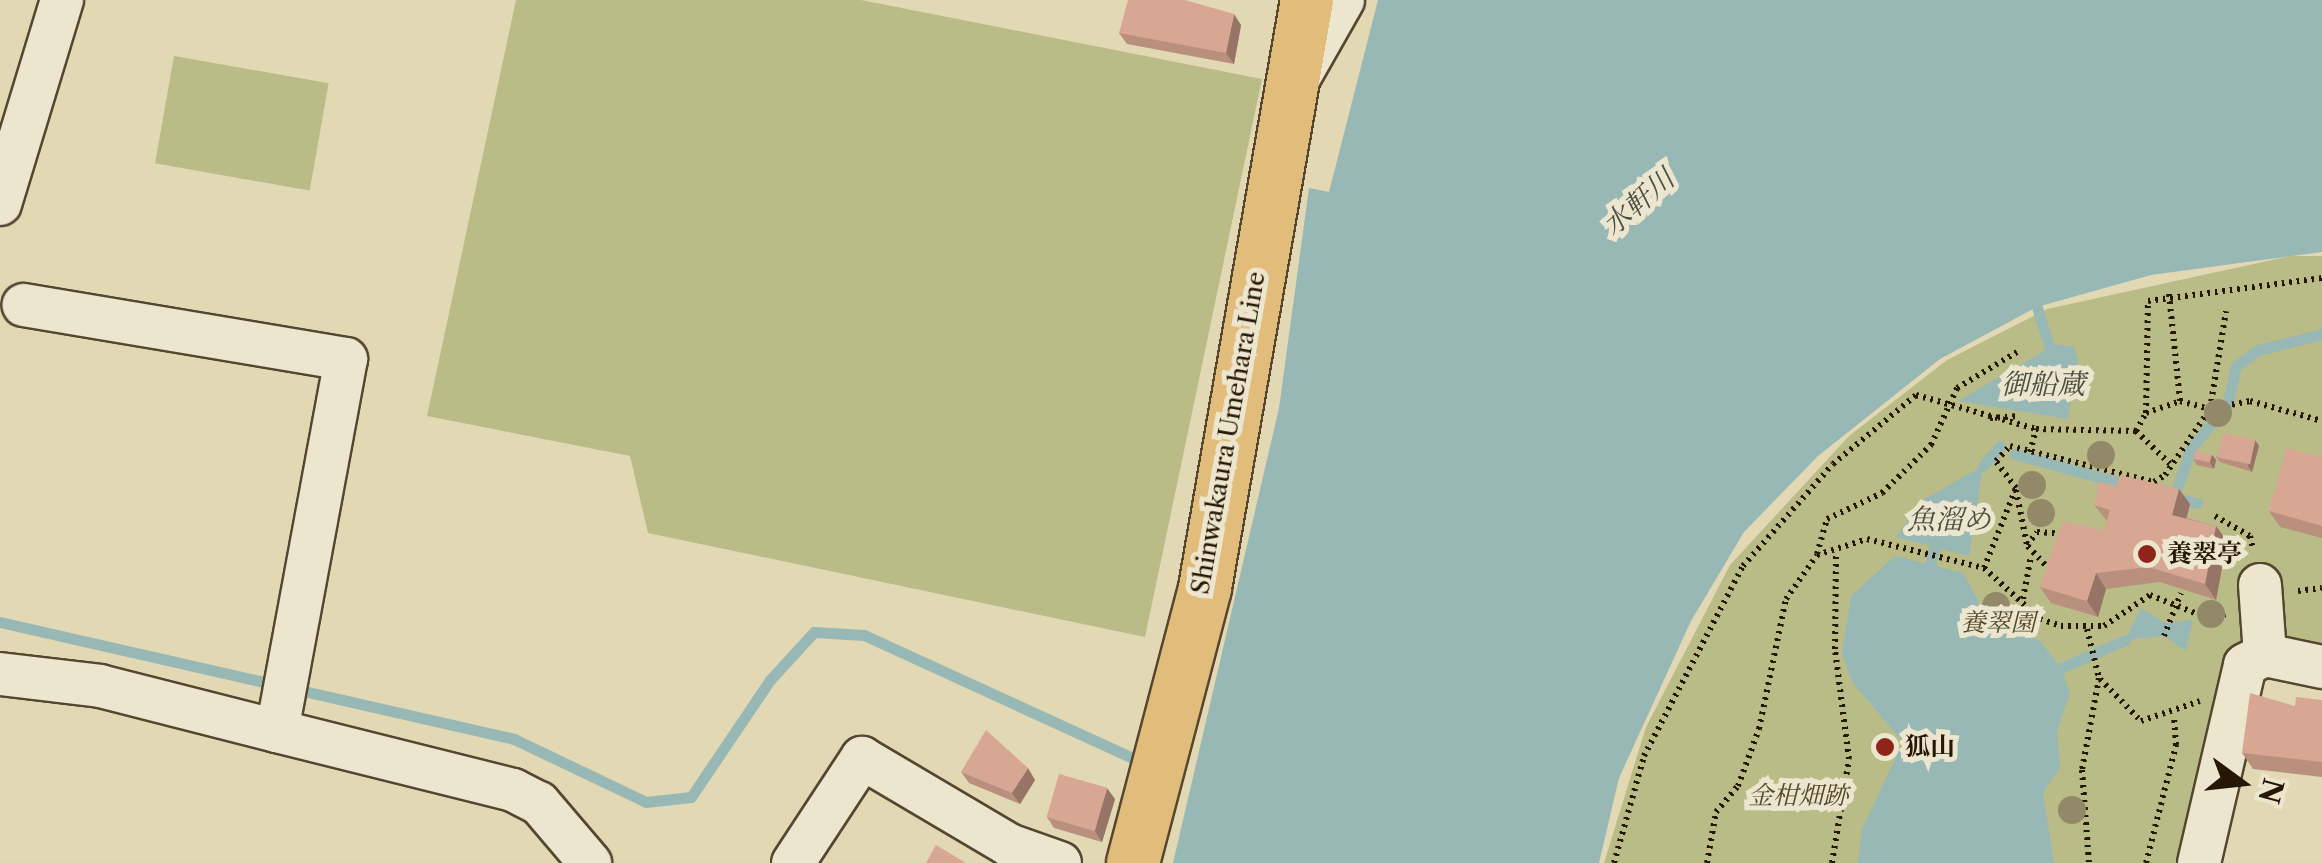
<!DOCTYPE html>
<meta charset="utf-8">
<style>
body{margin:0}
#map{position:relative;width:2322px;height:863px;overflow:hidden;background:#e2d8b3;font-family:"Libre Caslon Text","Noto Serif JP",serif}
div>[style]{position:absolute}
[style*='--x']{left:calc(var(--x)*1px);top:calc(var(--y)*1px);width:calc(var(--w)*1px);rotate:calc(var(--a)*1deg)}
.green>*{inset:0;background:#babc88;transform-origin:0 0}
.water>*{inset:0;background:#98b8b6}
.stream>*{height:11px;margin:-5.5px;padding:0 5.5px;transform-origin:5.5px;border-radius:5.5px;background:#98b8b6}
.path>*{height:6px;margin-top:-3px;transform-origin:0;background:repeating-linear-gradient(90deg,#261605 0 2.5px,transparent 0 7.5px)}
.roads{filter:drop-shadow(2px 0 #554630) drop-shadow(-2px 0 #554630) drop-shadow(0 2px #554630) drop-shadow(0 -2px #554630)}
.minor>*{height:42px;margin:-21px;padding:0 21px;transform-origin:21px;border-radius:21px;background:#ece6ce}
.major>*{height:52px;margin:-26px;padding:0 26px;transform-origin:26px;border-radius:26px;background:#e1bc7a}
.trees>*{width:28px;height:28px;margin:-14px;border-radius:50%;background:#938969}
.wall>*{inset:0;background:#b9907e}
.shaded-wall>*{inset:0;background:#967567}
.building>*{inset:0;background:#d7a793;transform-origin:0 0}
.dots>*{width:28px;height:28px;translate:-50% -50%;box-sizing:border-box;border:5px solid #ece6ce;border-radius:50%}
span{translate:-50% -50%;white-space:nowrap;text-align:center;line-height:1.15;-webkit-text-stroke:10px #ece6ce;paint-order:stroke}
.street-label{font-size:25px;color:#261605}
.poi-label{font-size:25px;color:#261605;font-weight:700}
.left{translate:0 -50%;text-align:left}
.park-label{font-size:25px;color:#52482c;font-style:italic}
.water-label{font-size:28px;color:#4e4f43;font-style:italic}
.north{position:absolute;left:2192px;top:733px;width:100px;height:100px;-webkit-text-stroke:8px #ece6ce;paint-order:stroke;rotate:105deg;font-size:28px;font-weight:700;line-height:40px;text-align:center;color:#261605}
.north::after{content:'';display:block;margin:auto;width:35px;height:45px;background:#261605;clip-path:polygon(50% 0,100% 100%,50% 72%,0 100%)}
</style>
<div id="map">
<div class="green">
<div style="clip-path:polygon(516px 0,861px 0,1262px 79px,1145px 637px,648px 533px,630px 456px,427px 416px)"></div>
<div style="left:174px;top:56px;width:157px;height:109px;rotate:10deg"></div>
<div style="clip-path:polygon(2290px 256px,2322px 256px,2322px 650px,2255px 635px,2186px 863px,1604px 863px,1646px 727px,1730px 565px,1849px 436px,1947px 360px,2047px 309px)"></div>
</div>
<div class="water">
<div style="clip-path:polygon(1378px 0,2322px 0,2322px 252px,2151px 275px,2037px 307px,1940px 359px,1818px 456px,1744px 532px,1691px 621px,1619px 778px,1599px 863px,1173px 863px,1279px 408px,1309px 188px,1329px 192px)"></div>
<div style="clip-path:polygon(2056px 344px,2074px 347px,2078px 359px,2068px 419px,1958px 401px)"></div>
<div style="clip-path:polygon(1983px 466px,1969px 556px,1896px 537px,1924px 499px)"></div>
<div style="clip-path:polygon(1895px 556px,1963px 573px,1983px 610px,2041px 642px,2061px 668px,2070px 693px,2057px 731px,2060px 768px,2043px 793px,2054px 863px,1858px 863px,1862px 829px,1903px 742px,1852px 682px,1842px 653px,1851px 596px)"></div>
<div style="clip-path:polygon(2141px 608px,2165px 623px,2193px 620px,2186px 651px,2164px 636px,2125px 640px)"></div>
</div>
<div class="stream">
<div style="--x:2037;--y:307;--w:42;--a:73.3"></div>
<div style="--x:2015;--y:454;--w:120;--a:15.4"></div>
<div style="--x:1983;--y:466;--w:26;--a:-50"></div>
<div style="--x:2173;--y:497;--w:25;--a:14"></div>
<div style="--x:2174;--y:497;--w:52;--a:-70.9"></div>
<div style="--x:2191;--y:448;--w:56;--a:-50.1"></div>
<div style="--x:2227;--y:405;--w:40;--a:-77"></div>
<div style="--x:2236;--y:366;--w:27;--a:-36"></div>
<div style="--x:2258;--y:350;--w:66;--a:-14"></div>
<div style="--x:1930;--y:564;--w:18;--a:-74"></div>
<div style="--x:0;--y:622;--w:527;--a:12.82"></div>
<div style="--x:514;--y:739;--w:146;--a:25.5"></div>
<div style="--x:646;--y:802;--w:45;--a:-6.3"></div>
<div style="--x:691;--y:797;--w:141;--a:-56"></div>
<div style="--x:770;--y:680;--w:65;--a:-47.5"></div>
<div style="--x:814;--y:632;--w:50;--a:3.4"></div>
<div style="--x:864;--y:635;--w:296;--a:24.6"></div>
<div style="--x:2061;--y:668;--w:70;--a:-23.6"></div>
</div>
<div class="path">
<div style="--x:2169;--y:294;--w:108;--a:84.1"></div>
<div style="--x:2180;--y:401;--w:31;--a:15"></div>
<div style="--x:2210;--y:409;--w:41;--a:-11.3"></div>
<div style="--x:2250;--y:401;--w:75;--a:15.5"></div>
<div style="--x:2146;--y:413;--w:36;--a:-19"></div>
<div style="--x:1990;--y:418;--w:30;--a:-4"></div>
<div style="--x:2136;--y:431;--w:47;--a:44.1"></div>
<div style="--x:2030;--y:452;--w:24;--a:-75"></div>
<div style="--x:2016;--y:490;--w:56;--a:78.7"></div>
<div style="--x:2215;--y:516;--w:40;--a:29.7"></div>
<div style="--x:2250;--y:536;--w:13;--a:77"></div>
<div style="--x:1817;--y:554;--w:36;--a:-74"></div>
<div style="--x:1827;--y:519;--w:61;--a:-25.3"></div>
<div style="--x:1882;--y:493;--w:69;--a:-44.4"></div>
<div style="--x:1931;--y:445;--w:63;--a:-65.5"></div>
<div style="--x:1957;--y:388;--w:70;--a:-31"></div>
<div style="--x:1984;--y:568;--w:86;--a:-68.2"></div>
<div style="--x:2016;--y:488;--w:34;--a:-127"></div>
<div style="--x:1996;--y:461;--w:21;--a:-47"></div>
<div style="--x:2010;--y:446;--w:148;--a:14"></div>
<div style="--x:2154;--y:482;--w:13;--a:-32"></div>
<div style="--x:2165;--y:475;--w:80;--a:-55.7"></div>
<div style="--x:2210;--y:409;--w:99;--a:-80.7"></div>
<div style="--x:2050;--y:570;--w:34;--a:-133"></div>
<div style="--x:2027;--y:545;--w:16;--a:-52"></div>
<div style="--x:2037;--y:532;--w:26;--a:4"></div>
<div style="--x:2298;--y:591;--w:24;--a:-7"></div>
<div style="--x:2023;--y:599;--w:44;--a:-79.5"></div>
<div style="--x:2087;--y:629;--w:50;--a:76.2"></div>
<div style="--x:2099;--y:678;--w:94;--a:100.5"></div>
<div style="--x:2082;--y:770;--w:93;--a:85.7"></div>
<div style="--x:2164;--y:636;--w:46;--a:-68.4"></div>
<div style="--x:2100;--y:679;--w:59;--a:45.7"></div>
<div style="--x:2141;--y:721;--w:62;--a:-18.7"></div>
<div style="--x:1614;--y:863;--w:111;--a:-74.3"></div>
<div style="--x:1644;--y:756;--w:214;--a:-62.5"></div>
<div style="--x:1743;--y:566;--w:136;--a:-48.6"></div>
<div style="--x:1833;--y:464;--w:108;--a:-39.7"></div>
<div style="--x:1916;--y:395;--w:125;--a:15.8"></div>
<div style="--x:2036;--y:429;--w:100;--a:1.1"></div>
<div style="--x:2136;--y:431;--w:21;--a:-61"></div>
<div style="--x:2146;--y:413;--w:112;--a:-89"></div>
<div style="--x:2148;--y:301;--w:176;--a:-7.5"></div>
<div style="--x:1707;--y:863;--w:52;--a:-80"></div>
<div style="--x:1716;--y:812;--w:34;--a:-50"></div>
<div style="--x:1738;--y:786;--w:61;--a:-69.8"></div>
<div style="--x:1759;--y:729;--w:133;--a:-78.3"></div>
<div style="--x:1786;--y:599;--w:54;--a:-54.8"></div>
<div style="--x:1817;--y:555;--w:52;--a:-17.7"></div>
<div style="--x:1867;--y:539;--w:121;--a:13.9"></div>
<div style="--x:1984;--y:568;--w:76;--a:42.3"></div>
<div style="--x:2040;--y:619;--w:22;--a:18"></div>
<div style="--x:2061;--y:626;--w:43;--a:0"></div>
<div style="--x:2104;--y:626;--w:55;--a:-34"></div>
<div style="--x:2150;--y:595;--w:65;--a:21.8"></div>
<div style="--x:2210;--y:619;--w:16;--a:-18"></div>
<div style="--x:1832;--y:863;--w:105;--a:-80.7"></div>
<div style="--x:1849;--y:759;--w:111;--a:-97.3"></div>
<div style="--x:1835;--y:649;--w:97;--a:-89.4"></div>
<div style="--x:2146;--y:863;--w:122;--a:-75.7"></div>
<div style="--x:2176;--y:745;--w:29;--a:-94"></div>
</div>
<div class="roads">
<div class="minor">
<div style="--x:1301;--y:74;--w:85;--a:-60.4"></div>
<div style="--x:0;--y:204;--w:213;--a:-73.1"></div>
<div style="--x:2260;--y:585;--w:70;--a:85.9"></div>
<div style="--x:0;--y:674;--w:101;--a:6.8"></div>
<div style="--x:100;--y:686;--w:183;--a:14.3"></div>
<div style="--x:277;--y:731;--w:378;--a:-79.5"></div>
<div style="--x:346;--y:359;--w:327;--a:-170.5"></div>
<div style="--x:277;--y:731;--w:243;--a:14"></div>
<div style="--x:513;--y:790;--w:29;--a:27"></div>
<div style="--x:539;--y:803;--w:79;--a:49.6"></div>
<div style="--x:793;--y:863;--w:126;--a:-56.7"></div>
<div style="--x:862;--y:758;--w:171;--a:30.6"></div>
<div style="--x:1009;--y:845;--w:54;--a:19.4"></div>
<div style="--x:2199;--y:863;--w:203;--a:-76.9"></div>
<div style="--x:2245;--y:665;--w:22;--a:-27"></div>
<div style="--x:2265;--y:655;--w:58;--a:11.9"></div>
</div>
<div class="major">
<div style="--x:1133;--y:863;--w:284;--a:-75.3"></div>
<div style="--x:1205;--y:588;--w:597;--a:-80.16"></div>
</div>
</div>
<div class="trees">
<div style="left:2218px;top:413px"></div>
<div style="left:2101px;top:455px"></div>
<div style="left:2032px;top:485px"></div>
<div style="left:2041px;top:513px"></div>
<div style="left:1996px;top:606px"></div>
<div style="left:2211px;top:614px"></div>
<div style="left:2072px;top:810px"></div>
</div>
<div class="wall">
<div style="clip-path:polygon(1241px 25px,1234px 64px,1127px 44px,1119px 33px)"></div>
<div style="clip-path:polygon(2255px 440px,2259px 446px,2252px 472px,2220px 462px,2216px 457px)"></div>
<div style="clip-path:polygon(2212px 455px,2216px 460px,2214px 469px,2197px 465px,2193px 459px)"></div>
<div style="clip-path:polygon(2322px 457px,2322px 538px,2280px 527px,2269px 511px)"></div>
<div style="clip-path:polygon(2116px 486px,2179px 489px,2190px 504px,2187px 518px,2216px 526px,2227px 541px,2216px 600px,2160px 582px,2106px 589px,2098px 617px,2051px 603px,2040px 587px,2104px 531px,2107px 521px,2094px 505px)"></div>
<div style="clip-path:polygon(2322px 700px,2322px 777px,2253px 769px,2242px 753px)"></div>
<div style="clip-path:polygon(961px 772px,1035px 780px,1020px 804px,969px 783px)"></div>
<div style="clip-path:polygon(1115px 799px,1102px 842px,1054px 828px,1047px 817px)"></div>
</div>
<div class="shaded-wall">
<div style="clip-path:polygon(1234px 14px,1241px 25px,1234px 64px,1226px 53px)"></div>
<div style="clip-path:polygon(2255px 440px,2259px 446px,2252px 472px,2248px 466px)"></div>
<div style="clip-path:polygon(2212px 455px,2216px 460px,2214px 469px,2210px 463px)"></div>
<div style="clip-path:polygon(2179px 489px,2190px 504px,2183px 530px,2172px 515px)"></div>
<div style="clip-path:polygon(2216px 526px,2227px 541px,2216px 600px,2205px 584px)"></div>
<div style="clip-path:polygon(2096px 573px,2106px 589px,2098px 617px,2087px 601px)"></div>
<div style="clip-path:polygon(1028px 768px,1035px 780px,1020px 804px,1012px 793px)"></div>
<div style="clip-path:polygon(1107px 788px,1115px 799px,1102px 842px,1095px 831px)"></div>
</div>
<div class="building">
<div style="clip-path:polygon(1128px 0,1185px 0,1234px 14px,1226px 53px,1119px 33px)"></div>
<div style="left:2223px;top:433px;width:33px;height:25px;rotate:12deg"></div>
<div style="clip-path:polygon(2286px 448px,2322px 457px,2322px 526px,2269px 511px)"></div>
<div style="left:2195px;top:451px;width:17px;height:8px;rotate:13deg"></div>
<div style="clip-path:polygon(2120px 475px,2179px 489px,2172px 515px,2216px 526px,2205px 584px,2149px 567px,2096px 573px,2087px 601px,2040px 587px,2063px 521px,2104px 531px,2110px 510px,2094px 505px,2099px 482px,2116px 486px)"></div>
<div style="clip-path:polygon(2250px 693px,2295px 706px,2296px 697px,2322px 700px,2322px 762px,2242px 753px)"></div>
<div style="clip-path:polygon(986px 730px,1028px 768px,1012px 793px,961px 772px)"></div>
<div style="left:1059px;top:774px;width:50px;height:45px;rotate:16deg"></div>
<div style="clip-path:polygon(936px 845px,966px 863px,926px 863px)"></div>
</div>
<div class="dots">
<div style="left:2147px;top:554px;background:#8f2418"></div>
<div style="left:1885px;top:747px;background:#8f2418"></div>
</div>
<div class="street-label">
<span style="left:1229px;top:433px;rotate:-80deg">Shinwakaura Umehara Line</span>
</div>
<div class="poi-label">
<span class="left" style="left:2167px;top:554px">養翠亭</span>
<span class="left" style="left:1905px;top:747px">狐山</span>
</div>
<div class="park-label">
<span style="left:1998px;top:623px">養翠園</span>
<span style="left:1798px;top:796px">金柑畑跡</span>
</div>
<div class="water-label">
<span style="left:1638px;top:202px;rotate:-41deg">水軒川</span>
<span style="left:2043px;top:384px">御船蔵</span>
<span style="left:1949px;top:519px">魚溜め</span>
</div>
<div class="north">N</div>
</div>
